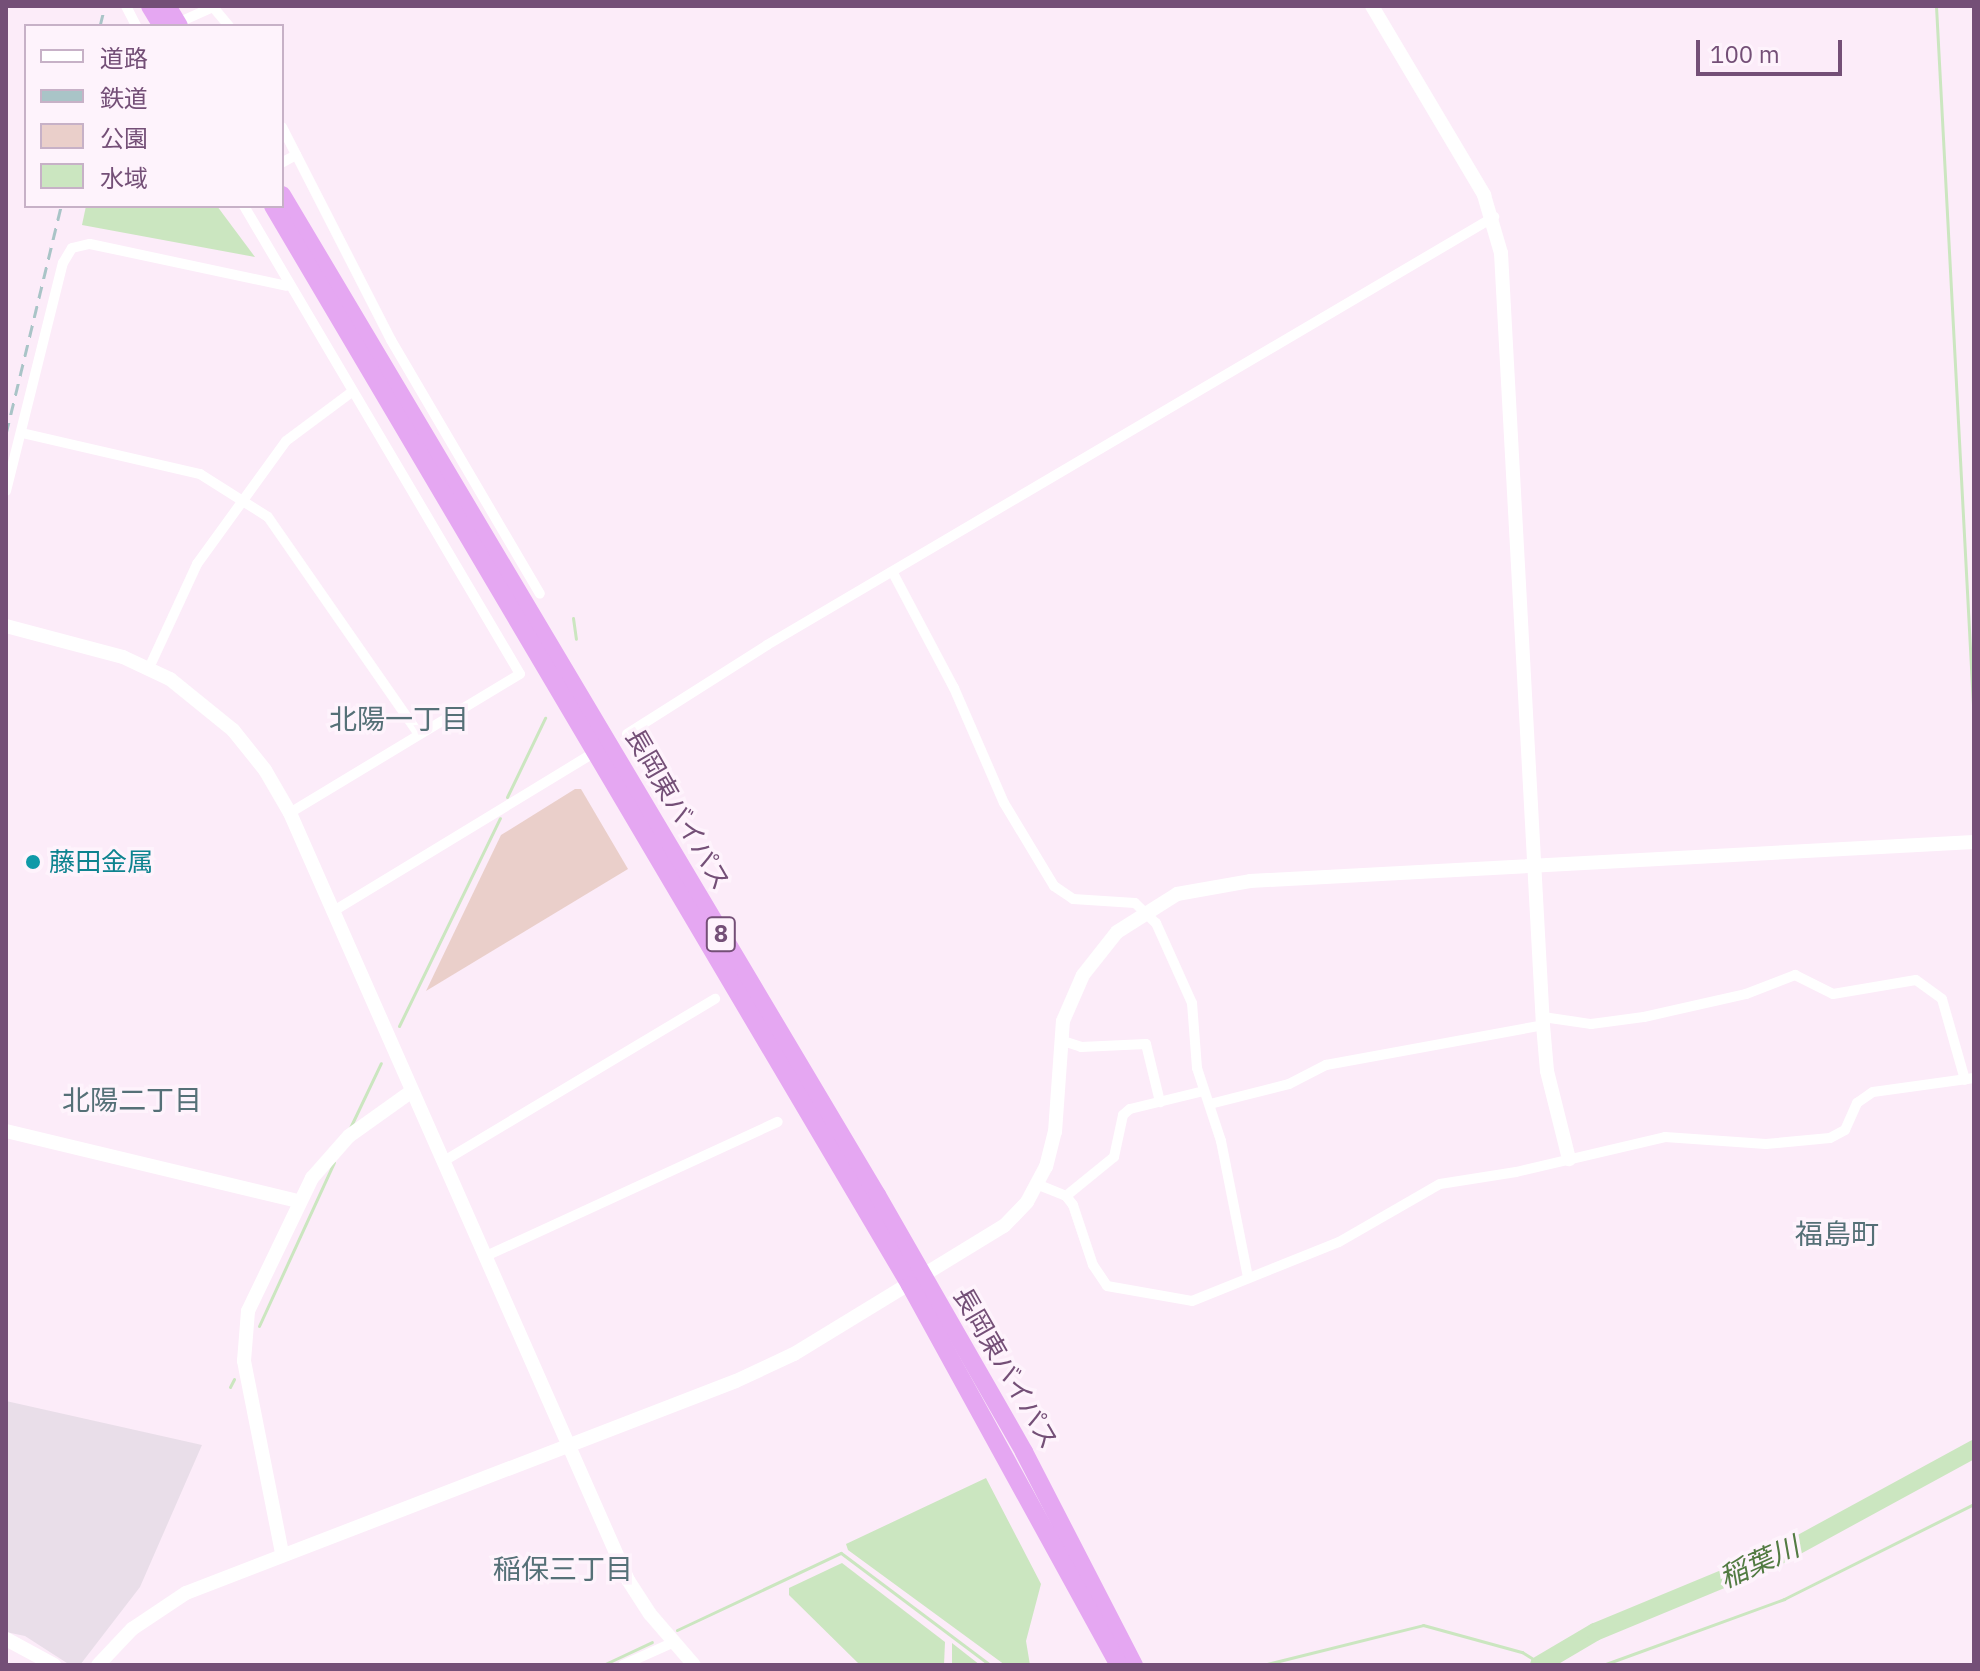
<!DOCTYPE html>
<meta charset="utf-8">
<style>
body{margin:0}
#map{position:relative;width:1980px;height:1671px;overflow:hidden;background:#fcecf9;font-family:"IBM Plex Sans","Noto Sans JP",sans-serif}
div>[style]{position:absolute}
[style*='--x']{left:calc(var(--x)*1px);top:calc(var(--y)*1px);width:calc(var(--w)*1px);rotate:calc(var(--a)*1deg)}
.industrial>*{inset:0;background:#e9dee9}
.green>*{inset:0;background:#eacfca}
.water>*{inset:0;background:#cbe6c0}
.stream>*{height:3px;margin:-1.5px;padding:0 1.5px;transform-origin:1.5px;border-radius:1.5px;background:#cbe6c0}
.river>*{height:18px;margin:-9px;padding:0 9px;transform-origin:9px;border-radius:9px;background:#cbe6c0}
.street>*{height:10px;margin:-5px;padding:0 5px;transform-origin:5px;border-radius:5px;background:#fff}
.secondary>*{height:14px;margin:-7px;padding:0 7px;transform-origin:7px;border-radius:7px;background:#fff}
.highway>*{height:18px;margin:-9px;padding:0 9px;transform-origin:9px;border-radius:9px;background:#e5a7f2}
.rail>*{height:3px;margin-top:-1.5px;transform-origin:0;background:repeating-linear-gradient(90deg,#a9c4c7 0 12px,transparent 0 20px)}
.dots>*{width:22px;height:22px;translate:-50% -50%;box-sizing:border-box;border:4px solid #fef3fc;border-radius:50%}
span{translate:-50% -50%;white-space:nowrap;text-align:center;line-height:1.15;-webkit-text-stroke:7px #fef3fc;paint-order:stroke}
.shield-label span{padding:2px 6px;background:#fef3fc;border:2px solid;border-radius:6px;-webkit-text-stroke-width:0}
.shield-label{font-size:24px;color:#744f77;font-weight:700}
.street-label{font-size:26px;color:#744f77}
.culture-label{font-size:26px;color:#0d838f}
.left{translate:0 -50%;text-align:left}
.neighbourhood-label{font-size:28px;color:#557077}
.water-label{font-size:28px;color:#527b42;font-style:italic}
.frame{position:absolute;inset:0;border:8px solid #744f77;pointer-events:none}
.legend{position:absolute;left:24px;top:24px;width:260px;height:184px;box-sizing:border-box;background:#fef3fc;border:2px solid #c7b1c7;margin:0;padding:10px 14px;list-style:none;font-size:24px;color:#744f77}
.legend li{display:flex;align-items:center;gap:16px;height:40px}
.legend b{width:40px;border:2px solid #c7b1c7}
.scale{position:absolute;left:1696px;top:40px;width:146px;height:36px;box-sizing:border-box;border:4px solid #744f77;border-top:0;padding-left:10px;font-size:24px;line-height:28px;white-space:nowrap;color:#744f77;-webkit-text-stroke:6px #fef3fc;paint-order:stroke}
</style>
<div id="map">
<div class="industrial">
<div style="clip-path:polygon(6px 1401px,202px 1445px,140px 1587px,80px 1665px,70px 1665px,25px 1636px,6px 1632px)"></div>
</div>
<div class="green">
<div style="clip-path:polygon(575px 789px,581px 789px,628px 869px,426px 991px,501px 835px)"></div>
</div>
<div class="water">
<div style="clip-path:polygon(86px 206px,217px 206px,255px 257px,82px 225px)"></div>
<div style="clip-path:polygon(986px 1478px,1041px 1584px,1026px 1641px,1030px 1665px,1005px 1665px,848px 1550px,846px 1544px)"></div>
<div style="clip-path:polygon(842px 1563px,945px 1642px,944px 1665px,860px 1665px,789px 1595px,789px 1588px)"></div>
<div style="clip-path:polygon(952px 1643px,980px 1665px,952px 1665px)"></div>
</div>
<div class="stream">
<div style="--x:1936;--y:6;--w:720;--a:86.97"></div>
<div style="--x:573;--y:618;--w:21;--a:82"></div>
<div style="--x:507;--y:797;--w:88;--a:-64.3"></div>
<div style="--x:399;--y:1026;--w:231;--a:-64.1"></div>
<div style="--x:349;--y:1130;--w:74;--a:-64.5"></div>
<div style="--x:259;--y:1326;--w:180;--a:-65.4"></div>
<div style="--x:230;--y:1387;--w:9;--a:-63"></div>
<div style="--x:677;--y:1630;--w:181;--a:-25.2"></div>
<div style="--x:841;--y:1553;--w:186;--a:36.9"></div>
<div style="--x:603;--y:1665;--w:54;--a:-25.1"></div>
<div style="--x:1263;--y:1665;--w:165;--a:-14"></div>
<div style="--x:1423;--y:1625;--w:103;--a:15.3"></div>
<div style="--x:1522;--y:1652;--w:25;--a:32"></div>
<div style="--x:1603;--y:1665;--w:193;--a:-20"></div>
<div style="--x:1784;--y:1599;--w:212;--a:-26.6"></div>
</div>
<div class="river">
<div style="--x:1539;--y:1665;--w:65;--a:-30.5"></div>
<div style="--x:1595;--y:1632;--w:196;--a:-22.5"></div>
<div style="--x:1776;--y:1557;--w:226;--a:-28.6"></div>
</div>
<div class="street">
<div style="--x:126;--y:6;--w:22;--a:63"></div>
<div style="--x:173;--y:25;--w:44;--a:-24.2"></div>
<div style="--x:213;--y:7;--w:25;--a:50"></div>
<div style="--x:282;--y:127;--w:239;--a:62.9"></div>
<div style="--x:391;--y:340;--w:294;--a:59.6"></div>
<div style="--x:283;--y:162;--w:15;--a:-28"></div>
<div style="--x:244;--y:206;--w:543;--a:59.47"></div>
<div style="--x:520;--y:674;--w:269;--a:148.9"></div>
<div style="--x:22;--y:433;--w:183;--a:13"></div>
<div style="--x:200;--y:474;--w:80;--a:32.3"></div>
<div style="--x:268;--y:517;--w:264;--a:55.2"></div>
<div style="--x:6;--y:491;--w:235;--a:-76"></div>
<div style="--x:63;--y:263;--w:17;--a:-59"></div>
<div style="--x:72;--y:248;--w:18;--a:-13"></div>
<div style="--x:90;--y:244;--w:201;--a:12"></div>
<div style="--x:893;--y:573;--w:130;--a:62.1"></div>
<div style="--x:954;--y:688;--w:125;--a:66.5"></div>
<div style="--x:1004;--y:803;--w:97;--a:58.9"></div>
<div style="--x:1054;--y:886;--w:23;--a:34"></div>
<div style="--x:1073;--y:899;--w:62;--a:3.7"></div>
<div style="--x:1135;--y:903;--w:29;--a:44"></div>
<div style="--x:1156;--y:923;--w:88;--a:65.8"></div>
<div style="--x:1192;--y:1003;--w:65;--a:85.6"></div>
<div style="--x:1197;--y:1068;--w:77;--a:71.8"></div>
<div style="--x:1221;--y:1141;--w:139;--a:78.8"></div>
<div style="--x:149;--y:668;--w:115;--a:-65.2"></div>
<div style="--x:197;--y:564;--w:152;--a:-54.1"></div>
<div style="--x:286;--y:441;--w:82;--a:-36.6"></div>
<div style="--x:627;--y:734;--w:166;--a:-32.4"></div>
<div style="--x:767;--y:645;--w:844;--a:-30.49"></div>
<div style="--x:332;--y:912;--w:301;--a:-31.3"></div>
<div style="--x:1543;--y:1017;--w:49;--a:8.3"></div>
<div style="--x:1591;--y:1024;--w:53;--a:-7.5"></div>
<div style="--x:1644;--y:1017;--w:105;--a:-12.7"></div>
<div style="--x:1746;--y:994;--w:53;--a:-21.2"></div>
<div style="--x:1795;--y:975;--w:42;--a:26.6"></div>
<div style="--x:1833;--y:994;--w:84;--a:-9.6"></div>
<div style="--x:1916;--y:980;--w:32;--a:36"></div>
<div style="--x:1942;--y:999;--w:84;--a:74.1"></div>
<div style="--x:1060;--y:1040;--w:22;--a:18"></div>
<div style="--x:1081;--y:1047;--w:65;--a:-2.6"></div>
<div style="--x:1146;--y:1044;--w:60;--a:76.4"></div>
<div style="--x:1210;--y:1104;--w:81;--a:-14.2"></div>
<div style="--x:1289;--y:1084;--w:42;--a:-27.2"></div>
<div style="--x:1326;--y:1065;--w:221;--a:-10.4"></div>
<div style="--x:444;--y:1161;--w:316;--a:-30.9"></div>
<div style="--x:1039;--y:1185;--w:29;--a:22"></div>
<div style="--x:1066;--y:1196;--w:11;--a:52"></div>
<div style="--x:1073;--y:1205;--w:63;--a:71.6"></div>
<div style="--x:1093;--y:1265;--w:25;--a:56"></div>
<div style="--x:1107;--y:1286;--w:86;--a:10"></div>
<div style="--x:1192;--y:1301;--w:158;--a:-21.9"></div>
<div style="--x:1339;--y:1242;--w:116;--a:-29.9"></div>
<div style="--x:1440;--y:1184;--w:77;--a:-9"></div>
<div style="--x:1516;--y:1172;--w:153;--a:-13.2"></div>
<div style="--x:1665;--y:1137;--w:101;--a:4"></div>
<div style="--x:1766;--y:1144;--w:64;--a:-5.4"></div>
<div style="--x:1830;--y:1138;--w:17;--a:-28"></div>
<div style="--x:1845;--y:1130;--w:30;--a:-66"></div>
<div style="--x:1857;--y:1103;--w:19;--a:-35"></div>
<div style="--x:1873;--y:1092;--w:102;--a:-7.9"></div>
<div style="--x:1066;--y:1196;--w:62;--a:-39.1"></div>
<div style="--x:1114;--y:1157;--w:43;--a:-77.9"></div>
<div style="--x:1123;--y:1115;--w:9;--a:-41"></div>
<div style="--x:1130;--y:1109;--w:76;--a:-13.7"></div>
<div style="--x:486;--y:1256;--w:321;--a:-24.7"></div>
<div style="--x:623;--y:1665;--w:54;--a:-24.2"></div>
</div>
<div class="secondary">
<div style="--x:1372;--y:6;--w:220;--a:59.3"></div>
<div style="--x:1484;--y:195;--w:60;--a:73.7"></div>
<div style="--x:1501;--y:253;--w:773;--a:86.89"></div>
<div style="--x:1543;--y:1025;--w:46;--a:85"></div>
<div style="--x:1547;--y:1071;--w:91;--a:76"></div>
<div style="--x:6;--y:626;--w:121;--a:14.8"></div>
<div style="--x:123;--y:657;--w:52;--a:25.1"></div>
<div style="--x:170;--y:679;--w:81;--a:39"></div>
<div style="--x:233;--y:730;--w:51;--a:51.3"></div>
<div style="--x:265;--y:770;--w:50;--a:59.8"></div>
<div style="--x:290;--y:813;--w:838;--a:66.22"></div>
<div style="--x:628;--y:1580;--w:40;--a:57.1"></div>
<div style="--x:650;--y:1614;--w:67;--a:49.2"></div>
<div style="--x:6;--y:1131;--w:299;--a:13.5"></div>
<div style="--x:282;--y:1553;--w:196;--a:-101.2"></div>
<div style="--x:244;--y:1361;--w:50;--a:-85.4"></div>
<div style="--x:248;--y:1311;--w:148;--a:-64.3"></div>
<div style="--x:312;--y:1178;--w:56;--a:-48.6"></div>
<div style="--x:349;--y:1136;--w:77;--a:-35.5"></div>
<div style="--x:6;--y:1639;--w:55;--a:28.4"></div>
<div style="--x:98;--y:1665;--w:50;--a:-46.6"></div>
<div style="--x:132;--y:1629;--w:65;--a:-33.7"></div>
<div style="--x:186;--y:1593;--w:589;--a:-21.08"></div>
<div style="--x:736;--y:1381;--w:64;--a:-25"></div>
<div style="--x:794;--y:1354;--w:246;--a:-31.4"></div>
<div style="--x:1004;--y:1226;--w:33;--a:-46"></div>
<div style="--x:1027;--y:1202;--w:40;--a:-62"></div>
<div style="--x:1046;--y:1167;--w:36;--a:-76"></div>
<div style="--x:1055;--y:1132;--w:111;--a:-85.9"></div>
<div style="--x:1063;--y:1021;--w:50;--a:-66.5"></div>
<div style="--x:1083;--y:975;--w:55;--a:-51.7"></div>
<div style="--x:1117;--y:932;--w:71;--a:-32.3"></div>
<div style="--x:1177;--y:894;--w:74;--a:-10.1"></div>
<div style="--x:1250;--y:881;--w:725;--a:-3.08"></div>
</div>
<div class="highway">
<div style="--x:150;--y:6;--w:23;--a:59"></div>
<div style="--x:167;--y:6;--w:23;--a:59"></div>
<div style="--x:282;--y:195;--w:1164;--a:59.25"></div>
<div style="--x:877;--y:1195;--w:296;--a:60.2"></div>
<div style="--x:1024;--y:1452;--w:240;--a:62.7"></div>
<div style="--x:273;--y:206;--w:1253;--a:59.44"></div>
<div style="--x:910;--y:1285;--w:434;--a:61.2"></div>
</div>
<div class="rail">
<div style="--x:100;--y:26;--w:21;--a:-76"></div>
<div style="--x:6;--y:434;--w:235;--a:-76.4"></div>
</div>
<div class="dots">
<div style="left:33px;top:862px;background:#0f9aa8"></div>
</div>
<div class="shield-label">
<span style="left:721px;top:934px">8</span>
</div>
<div class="street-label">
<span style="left:678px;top:809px;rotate:60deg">長岡東バイパス</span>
<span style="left:1006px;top:1368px;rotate:60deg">長岡東バイパス</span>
</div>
<div class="culture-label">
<span class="left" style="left:49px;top:862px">藤田金属</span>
</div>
<div class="neighbourhood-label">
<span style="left:399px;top:719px">北陽一丁目</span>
<span style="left:132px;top:1100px">北陽二丁目</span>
<span style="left:1837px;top:1234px">福島町</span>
<span style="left:563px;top:1569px">稲保三丁目</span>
</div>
<div class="water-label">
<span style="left:1759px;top:1562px;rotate:-24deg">稲葉川</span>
</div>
<div class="frame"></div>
<ul class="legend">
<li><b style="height:10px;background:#fff"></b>道路</li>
<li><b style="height:10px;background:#a9c4c7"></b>鉄道</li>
<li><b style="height:22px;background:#eacfca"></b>公園</li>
<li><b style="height:22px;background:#cbe6c0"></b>水域</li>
</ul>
<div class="scale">100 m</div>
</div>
